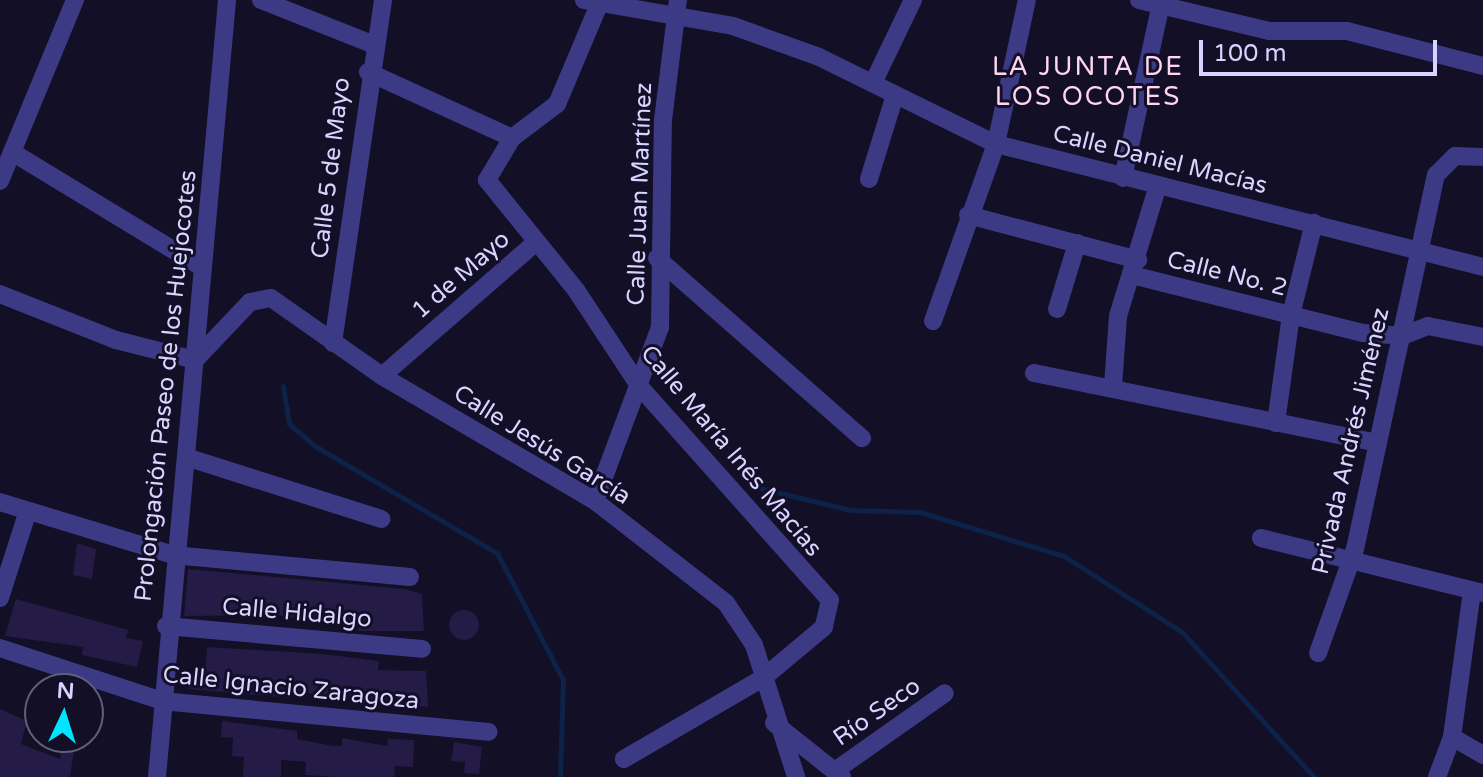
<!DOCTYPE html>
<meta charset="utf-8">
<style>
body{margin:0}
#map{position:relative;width:1483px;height:777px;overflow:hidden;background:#130f26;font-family:"Varela Round",sans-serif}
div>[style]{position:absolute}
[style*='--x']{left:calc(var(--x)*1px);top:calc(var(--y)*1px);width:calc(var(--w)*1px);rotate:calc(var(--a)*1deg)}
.stream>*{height:5px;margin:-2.5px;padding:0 2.5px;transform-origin:2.5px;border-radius:2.5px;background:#0c2248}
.building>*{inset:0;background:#241b47}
.round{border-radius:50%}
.minor>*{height:18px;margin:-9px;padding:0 9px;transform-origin:9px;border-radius:9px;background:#3d3a85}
span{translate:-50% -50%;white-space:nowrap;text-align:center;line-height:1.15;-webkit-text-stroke:6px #130f26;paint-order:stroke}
.street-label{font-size:24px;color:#d9d4ff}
.neighbourhood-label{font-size:26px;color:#ffd6f0;letter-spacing:2px}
.north{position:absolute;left:24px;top:673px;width:80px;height:80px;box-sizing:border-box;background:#130f26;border:2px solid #625e7d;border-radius:50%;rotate:4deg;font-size:22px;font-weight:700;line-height:32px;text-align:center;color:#d9d4ff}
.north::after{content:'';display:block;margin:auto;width:28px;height:36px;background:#00e5ff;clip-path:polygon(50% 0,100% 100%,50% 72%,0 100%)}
.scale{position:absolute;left:1199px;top:40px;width:238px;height:36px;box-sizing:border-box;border:4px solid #d9d4ff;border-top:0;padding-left:10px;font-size:24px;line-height:28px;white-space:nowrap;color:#d9d4ff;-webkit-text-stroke:6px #130f26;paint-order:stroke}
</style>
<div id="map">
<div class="stream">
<div style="--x:283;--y:386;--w:38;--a:81"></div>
<div style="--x:289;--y:424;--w:34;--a:40"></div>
<div style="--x:315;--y:446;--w:211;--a:30.5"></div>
<div style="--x:497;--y:553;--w:143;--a:62.5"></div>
<div style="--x:563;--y:680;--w:97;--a:91.8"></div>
<div style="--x:755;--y:487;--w:99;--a:13.5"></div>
<div style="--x:851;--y:510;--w:69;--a:1.7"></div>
<div style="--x:920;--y:512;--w:151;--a:17"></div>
<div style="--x:1064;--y:556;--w:140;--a:32.8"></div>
<div style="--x:1182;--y:632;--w:196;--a:47.7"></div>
</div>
<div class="building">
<div style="clip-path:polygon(77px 543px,96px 549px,92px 579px,73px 575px)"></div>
<div style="clip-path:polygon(188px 569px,405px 589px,422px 594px,424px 631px,358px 631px,359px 625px,276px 615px,184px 616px)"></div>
<div style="clip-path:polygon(16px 599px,128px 630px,126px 638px,143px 641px,137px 667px,82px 655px,83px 647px,5px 636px)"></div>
<div class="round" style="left:449px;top:610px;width:30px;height:30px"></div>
<div style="clip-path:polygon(207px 647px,323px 654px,379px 661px,378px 670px,426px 671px,428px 707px,299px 692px,280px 697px,189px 689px,190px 676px,205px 678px)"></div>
<div style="clip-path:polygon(0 709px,27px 721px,21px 744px,60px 759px,63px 737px,76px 737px,70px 777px,0 777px)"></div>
<div style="clip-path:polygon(222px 721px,297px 731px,297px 739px,333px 746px,342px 746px,342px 738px,387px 746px,388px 739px,414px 740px,413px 767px,395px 766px,394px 777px,338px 777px,305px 775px,306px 762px,281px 760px,281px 777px,243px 777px,244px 757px,232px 756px,233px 738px,221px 737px)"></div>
<div style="clip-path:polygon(454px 742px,482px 747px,479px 774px,464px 773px,465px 762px,451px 761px)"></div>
</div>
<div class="minor">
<div style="--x:261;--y:0;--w:119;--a:21.6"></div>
<div style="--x:584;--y:0;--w:151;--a:9.9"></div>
<div style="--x:733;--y:26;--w:91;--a:19.8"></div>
<div style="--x:819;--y:57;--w:197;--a:26.2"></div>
<div style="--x:996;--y:144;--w:502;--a:14.17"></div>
<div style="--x:1139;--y:0;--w:134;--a:13.4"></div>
<div style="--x:1269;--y:31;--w:78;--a:0"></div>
<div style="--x:1347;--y:31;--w:140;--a:14.4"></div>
<div style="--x:598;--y:7;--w:105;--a:112.9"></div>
<div style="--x:557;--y:104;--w:56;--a:142.9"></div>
<div style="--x:512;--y:138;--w:49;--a:120.8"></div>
<div style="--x:487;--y:180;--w:141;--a:51"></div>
<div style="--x:576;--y:290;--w:116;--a:56.6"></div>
<div style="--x:640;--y:387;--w:285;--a:48.3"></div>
<div style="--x:830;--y:600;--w:28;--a:103"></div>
<div style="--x:824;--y:627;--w:80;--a:140.1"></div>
<div style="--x:763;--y:678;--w:161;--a:149.8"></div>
<div style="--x:368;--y:72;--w:158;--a:24.6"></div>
<div style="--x:873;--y:83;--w:92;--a:-64.3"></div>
<div style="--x:12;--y:152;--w:223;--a:31.3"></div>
<div style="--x:1123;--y:178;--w:173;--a:-77.7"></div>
<div style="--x:869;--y:179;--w:88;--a:-72.8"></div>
<div style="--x:0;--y:181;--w:196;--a:-67.5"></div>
<div style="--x:968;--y:215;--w:176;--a:14.8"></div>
<div style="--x:657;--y:258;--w:273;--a:41.3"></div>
<div style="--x:1132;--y:275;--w:238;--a:14.1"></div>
<div style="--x:1363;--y:333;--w:39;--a:4"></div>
<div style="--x:1402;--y:336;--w:28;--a:-21"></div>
<div style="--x:1428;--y:326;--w:56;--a:11.3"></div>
<div style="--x:0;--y:294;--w:125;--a:21.6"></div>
<div style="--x:116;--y:340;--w:81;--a:14.2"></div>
<div style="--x:195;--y:360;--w:80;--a:-46.5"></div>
<div style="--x:250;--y:302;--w:21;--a:-11"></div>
<div style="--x:271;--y:298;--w:136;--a:35.1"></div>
<div style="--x:382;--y:376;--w:247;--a:30.4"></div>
<div style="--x:595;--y:501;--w:166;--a:37.9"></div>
<div style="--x:726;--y:603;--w:50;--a:56.3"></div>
<div style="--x:754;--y:645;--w:139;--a:72.3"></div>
<div style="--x:1057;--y:309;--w:69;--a:-73.1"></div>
<div style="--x:933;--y:321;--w:188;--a:-70.4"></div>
<div style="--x:996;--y:144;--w:147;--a:-77.9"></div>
<div style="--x:333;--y:343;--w:347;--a:-81.7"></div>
<div style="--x:1034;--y:373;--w:351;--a:11.5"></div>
<div style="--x:382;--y:376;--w:201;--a:-41"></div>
<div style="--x:1113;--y:386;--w:70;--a:-85.9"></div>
<div style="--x:1118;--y:316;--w:137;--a:-73"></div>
<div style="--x:1276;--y:423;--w:109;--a:-82.1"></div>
<div style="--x:1291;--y:315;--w:95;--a:-76"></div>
<div style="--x:186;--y:457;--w:205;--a:17.6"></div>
<div style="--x:595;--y:501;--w:186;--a:-69.5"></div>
<div style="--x:660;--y:327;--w:207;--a:-89.2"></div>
<div style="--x:663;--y:120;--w:121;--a:-82.9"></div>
<div style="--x:0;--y:502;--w:181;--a:17"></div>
<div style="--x:173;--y:555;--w:238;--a:5.3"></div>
<div style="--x:1261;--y:538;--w:229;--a:13.9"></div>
<div style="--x:0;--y:598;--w:91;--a:-72.2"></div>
<div style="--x:166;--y:626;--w:257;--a:5.1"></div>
<div style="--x:0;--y:648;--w:170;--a:18.1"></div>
<div style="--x:162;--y:701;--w:328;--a:5.4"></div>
<div style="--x:1318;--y:653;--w:110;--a:-70.4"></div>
<div style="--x:1355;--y:549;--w:383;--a:-77.8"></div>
<div style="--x:1436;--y:175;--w:27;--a:-45"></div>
<div style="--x:1455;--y:156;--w:28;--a:2"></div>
<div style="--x:774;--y:723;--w:87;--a:38.5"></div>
<div style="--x:1452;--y:737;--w:36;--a:30"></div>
<div style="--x:836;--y:770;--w:133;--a:-35.2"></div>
<div style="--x:157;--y:777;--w:780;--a:-84.85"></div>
<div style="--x:1437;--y:777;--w:43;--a:-69.4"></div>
<div style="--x:1452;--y:737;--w:147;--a:-82.2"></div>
</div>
<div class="street-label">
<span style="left:1160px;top:160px;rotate:14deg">Calle Daniel Macías</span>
<span style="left:331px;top:168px;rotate:-83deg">Calle 5 de Mayo</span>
<span style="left:640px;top:194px;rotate:-88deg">Calle Juan Martínez</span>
<span style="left:1227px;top:274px;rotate:14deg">Calle No. 2</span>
<span style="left:461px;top:275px;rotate:-41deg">1 de Mayo</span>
<span style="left:166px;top:386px;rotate:-84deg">Prolongación Paseo de los Huejocotes</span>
<span style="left:1351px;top:441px;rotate:-77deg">Privada Andrés Jiménez</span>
<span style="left:542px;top:445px;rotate:32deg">Calle Jesús García</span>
<span style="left:731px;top:451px;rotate:50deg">Calle María Inés Macías</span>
<span style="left:297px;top:613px;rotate:5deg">Calle Hidalgo</span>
<span style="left:291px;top:688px;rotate:6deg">Calle Ignacio Zaragoza</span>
<span style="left:877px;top:712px;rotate:-35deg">Río Seco</span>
</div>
<div class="neighbourhood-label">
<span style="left:1088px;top:82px">LA JUNTA DE<br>LOS OCOTES</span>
</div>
<div class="north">N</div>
<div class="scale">100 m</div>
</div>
